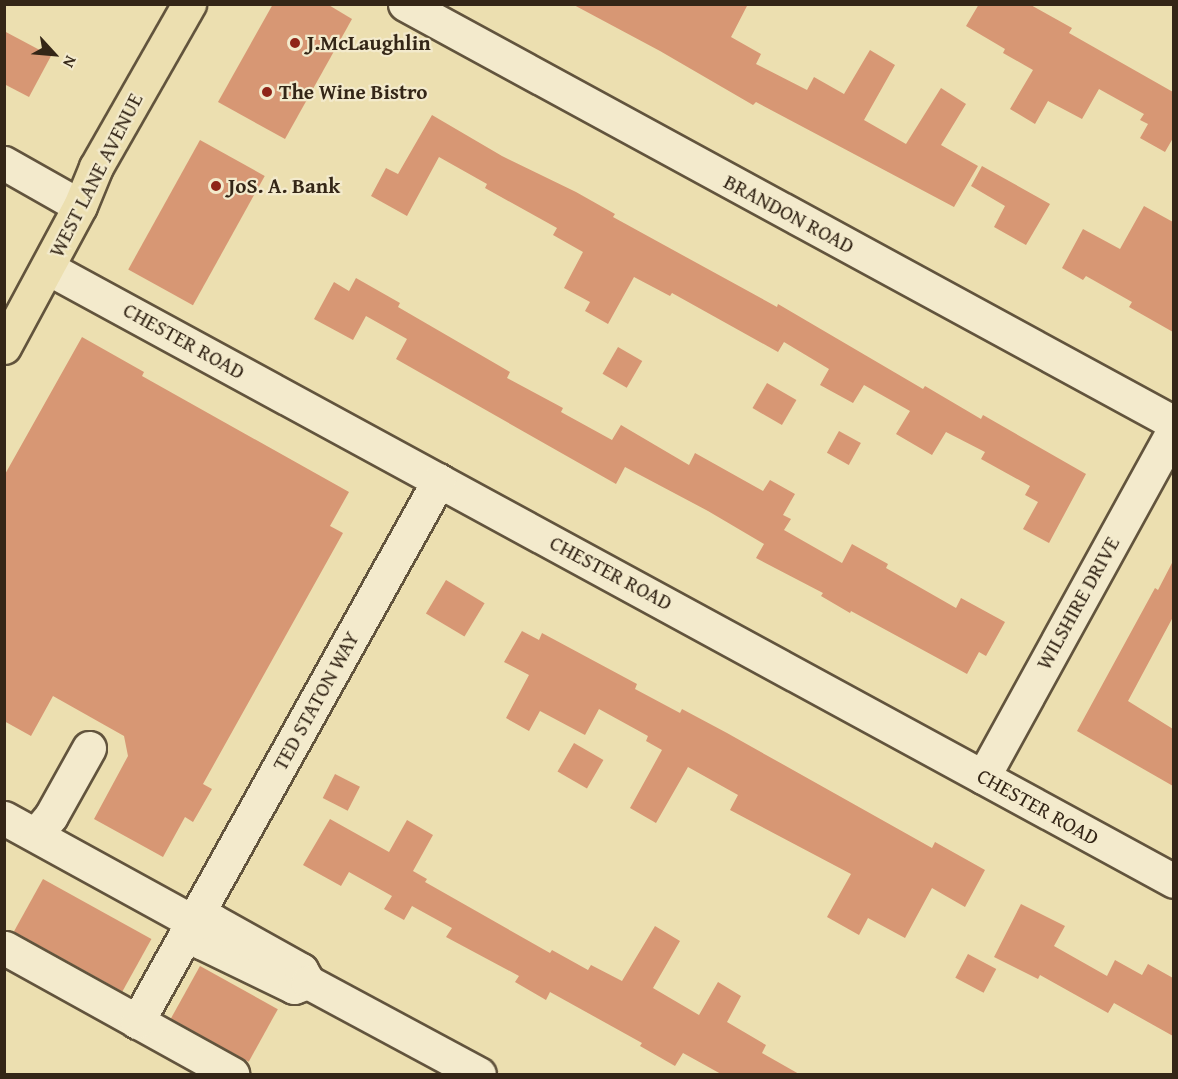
<!DOCTYPE html>
<style>
body{margin:0}
#map{position:relative;width:1178px;height:1079px;overflow:hidden;background:#ecdfb0;font-family:"Gentium Book Plus",serif}
div>[style]{position:absolute}
[style*='--x']{left:calc(var(--x)*1px);top:calc(var(--y)*1px);width:calc(var(--w)*1px);rotate:calc(var(--a)*1deg)}
.building>*{inset:0;background:#d79774;transform-origin:0 0}
.roads{filter:drop-shadow(2px 0 #62543d) drop-shadow(-2px 0 #62543d) drop-shadow(0 2px #62543d) drop-shadow(0 -2px #62543d)}
.minor>*{height:33px;margin:-16.5px;padding:0 16.5px;transform-origin:16.5px;border-radius:16.5px;background:#f3eacc}
.major>*{height:33px;margin:-16.5px;padding:0 16.5px;transform-origin:16.5px;border-radius:16.5px;background:#ecdfb0}
.dots>*{width:16px;height:16px;translate:-50% -50%;box-sizing:border-box;border:3px solid #f3eacc;border-radius:50%}
span{translate:-50% -50%;white-space:nowrap;text-align:center;line-height:1.15;-webkit-text-stroke:4.5px #f3eacc;paint-order:stroke}
.poi-label{font-size:21px;color:#342617;font-weight:700}
.left{translate:0 -50%;text-align:left}
.street-label{font-size:21px;color:#342617}
.frame{position:absolute;inset:0;border:6px solid #342617;pointer-events:none}
.north{position:absolute;left:24px;top:24px;width:60px;height:60px;-webkit-text-stroke:4px #f3eacc;paint-order:stroke;rotate:116deg;font-size:16px;font-weight:700;line-height:24px;text-align:center;color:#342617}
.north::after{content:'';display:block;margin:auto;width:21px;height:27px;background:#342617;clip-path:polygon(50% 0,100% 100%,50% 72%,0 100%)}
</style>
<div id="map">
<div class="building">
<div style="clip-path:polygon(273px 4px,327px 4px,352px 19px,285px 139px,218px 102px)"></div>
<div style="clip-path:polygon(572px 4px,748px 4px,731px 37px,761px 54px,756px 64px,807px 90px,814px 77px,844px 94px,870px 50px,895px 65px,864px 120px,906px 144px,941px 88px,966px 104px,941px 145px,978px 166px,954px 207px,756px 102px,753px 105px,660px 51px)"></div>
<div style="clip-path:polygon(979px 4px,1029px 4px,1072px 28px,1069px 33px,1173px 92px,1173px 138px,1165px 152px,1140px 138px,1148px 124px,1140px 120px,1144px 114px,1099px 89px,1082px 119px,1048px 101px,1035px 124px,1010px 109px,1033px 70px,1003px 53px,1005px 49px,966px 26px)"></div>
<div style="clip-path:polygon(4px 31px,51px 56px,29px 97px,4px 84px)"></div>
<div style="clip-path:polygon(432px 115px,502px 156px,576px 192px,615px 214px,613px 217px,777px 307px,778px 304px,923px 389px,925px 386px,981px 419px,983px 415px,1086px 474px,1049px 543px,1023px 529px,1038px 502px,1025px 495px,1030px 486px,981px 459px,985px 452px,946px 432px,932px 455px,896px 434px,910px 411px,864px 385px,853px 403px,820px 385px,829px 369px,784px 342px,778px 352px,672px 293px,670px 296px,634px 277px,608px 324px,585px 311px,590px 302px,564px 288px,583px 252px,553px 235px,557px 228px,485px 188px,487px 184px,439px 157px,407px 216px,371px 196px,386px 168px,398px 174px)"></div>
<div style="left:200px;top:140px;width:74px;height:148px;rotate:29deg"></div>
<div style="clip-path:polygon(982px 166px,1050px 204px,1026px 245px,994px 227px,1005px 206px,971px 186px)"></div>
<div style="clip-path:polygon(1144px 206px,1173px 222px,1173px 332px,1129px 307px,1132px 302px,1086px 276px,1083px 280px,1062px 268px,1083px 229px,1120px 249px)"></div>
<div style="clip-path:polygon(356px 278px,400px 303px,398px 307px,510px 372px,507px 378px,563px 408px,561px 412px,612px 440px,621px 425px,689px 465px,695px 453px,763px 491px,770px 480px,795px 494px,783px 515px,791px 519px,784px 530px,842px 563px,852px 544px,888px 564px,886px 568px,956px 608px,961px 598px,1005px 622px,986px 656px,979px 652px,967px 674px,851px 611px,850px 613px,821px 596px,823px 593px,756px 558px,764px 544px,708px 511px,625px 467px,616px 484px,396px 359px,407px 339px,366px 316px,353px 340px,314px 319px,334px 282px,349px 291px)"></div>
<div style="clip-path:polygon(82px 337px,144px 372px,142px 376px,349px 492px,330px 526px,343px 533px,203px 784px,212px 789px,193px 822px,185px 817px,163px 857px,94px 819px,128px 756px,124px 736px,53px 696px,31px 736px,4px 721px,4px 476px)"></div>
<div style="left:618px;top:347px;width:28px;height:31px;rotate:30deg"></div>
<div style="left:767px;top:383px;width:34px;height:29px;rotate:30deg"></div>
<div style="left:839px;top:431px;width:25px;height:25px;rotate:29deg"></div>
<div style="clip-path:polygon(1173px 561px,1173px 617px,1128px 701px,1173px 729px,1173px 786px,1077px 731px,1155px 588px,1158px 590px)"></div>
<div style="left:446px;top:580px;width:45px;height:39px;rotate:31deg"></div>
<div style="clip-path:polygon(522px 631px,539px 640px,542px 633px,637px 684px,635px 689px,680px 713px,682px 709px,727px 733px,932px 848px,935px 842px,985px 870px,965px 907px,932px 888px,905px 938px,868px 918px,859px 935px,827px 917px,851px 874px,730px 810px,738px 795px,688px 767px,656px 823px,630px 808px,662px 750px,646px 741px,648px 736px,599px 709px,585px 735px,540px 711px,529px 731px,506px 718px,529px 675px,504px 662px)"></div>
<div style="left:574px;top:743px;width:34px;height:33px;rotate:30deg"></div>
<div style="left:335px;top:774px;width:28px;height:27px;rotate:27deg"></div>
<div style="clip-path:polygon(330px 819px,389px 852px,407px 820px,433px 835px,413px 871px,427px 879px,425px 882px,550px 953px,552px 950px,588px 970px,591px 965px,622px 981px,655px 926px,680px 941px,653px 988px,699px 1015px,718px 982px,741px 996px,727px 1022px,766px 1045px,762px 1053px,799px 1074px,721px 1074px,683px 1053px,675px 1066px,640px 1046px,642px 1043px,550px 992px,546px 1000px,515px 982px,519px 976px,446px 937px,452px 928px,412px 906px,404px 920px,384px 909px,392px 896px,349px 872px,341px 886px,303px 865px)"></div>
<div style="left:43px;top:879px;width:124px;height:60px;rotate:29deg"></div>
<div style="clip-path:polygon(1021px 904px,1065px 926px,1054px 946px,1107px 976px,1115px 960px,1142px 975px,1148px 964px,1173px 978px,1173px 1036px,1114px 1003px,1108px 1013px,1040px 975px,1038px 979px,994px 957px)"></div>
<div style="left:968px;top:954px;width:32px;height:27px;rotate:28deg"></div>
<div style="left:200px;top:966px;width:89px;height:60px;rotate:29deg"></div>
</div>
<div class="roads">
<div class="minor">
<div style="--x:405;--y:4;--w:876;--a:28.58"></div>
<div style="--x:4;--y:163;--w:87;--a:29.5"></div>
<div style="--x:48;--y:268;--w:1282;--a:28.56"></div>
<div style="--x:983;--y:777;--w:397;--a:-61.2"></div>
<div style="--x:4;--y:818;--w:216;--a:28.8"></div>
<div style="--x:193;--y:922;--w:23;--a:65"></div>
<div style="--x:203;--y:943;--w:101;--a:25.8"></div>
<div style="--x:294;--y:987;--w:15;--a:-20"></div>
<div style="--x:36;--y:834;--w:23;--a:-50"></div>
<div style="--x:51;--y:816;--w:78;--a:-60.8"></div>
<div style="--x:193;--y:922;--w:20;--a:-3"></div>
<div style="--x:213;--y:921;--w:101;--a:29.1"></div>
<div style="--x:301;--y:970;--w:14;--a:60"></div>
<div style="--x:308;--y:982;--w:194;--a:28.3"></div>
<div style="--x:5;--y:948;--w:260;--a:29"></div>
<div style="--x:137;--y:1022;--w:620;--a:-60.87"></div>
</div>
<div class="major">
<div style="--x:4;--y:347;--w:160;--a:-61.7"></div>
<div style="--x:80;--y:206;--w:42;--a:-67.7"></div>
<div style="--x:96;--y:167;--w:188;--a:-60.3"></div>
</div>
</div>
<div class="dots">
<div style="left:295px;top:43px;background:#8f2418"></div>
<div style="left:267px;top:92px;background:#8f2418"></div>
<div style="left:216px;top:186px;background:#8f2418"></div>
</div>
<div class="poi-label">
<span class="left" style="left:307px;top:43px">J.McLaughlin</span>
<span class="left" style="left:279px;top:92px">The Wine Bistro</span>
<span class="left" style="left:228px;top:186px">JoS. A. Bank</span>
</div>
<div class="street-label">
<span style="left:96px;top:175px;rotate:-63deg">WEST LANE AVENUE</span>
<span style="left:789px;top:214px;rotate:28deg">BRANDON ROAD</span>
<span style="left:184px;top:341px;rotate:29deg">CHESTER ROAD</span>
<span style="left:611px;top:573px;rotate:28deg">CHESTER ROAD</span>
<span style="left:1078px;top:603px;rotate:-61deg">WILSHIRE DRIVE</span>
<span style="left:316px;top:701px;rotate:-61deg">TED STATON WAY</span>
<span style="left:1038px;top:807px;rotate:29deg">CHESTER ROAD</span>
</div>
<div class="frame"></div>
<div class="north">N</div>
</div>
